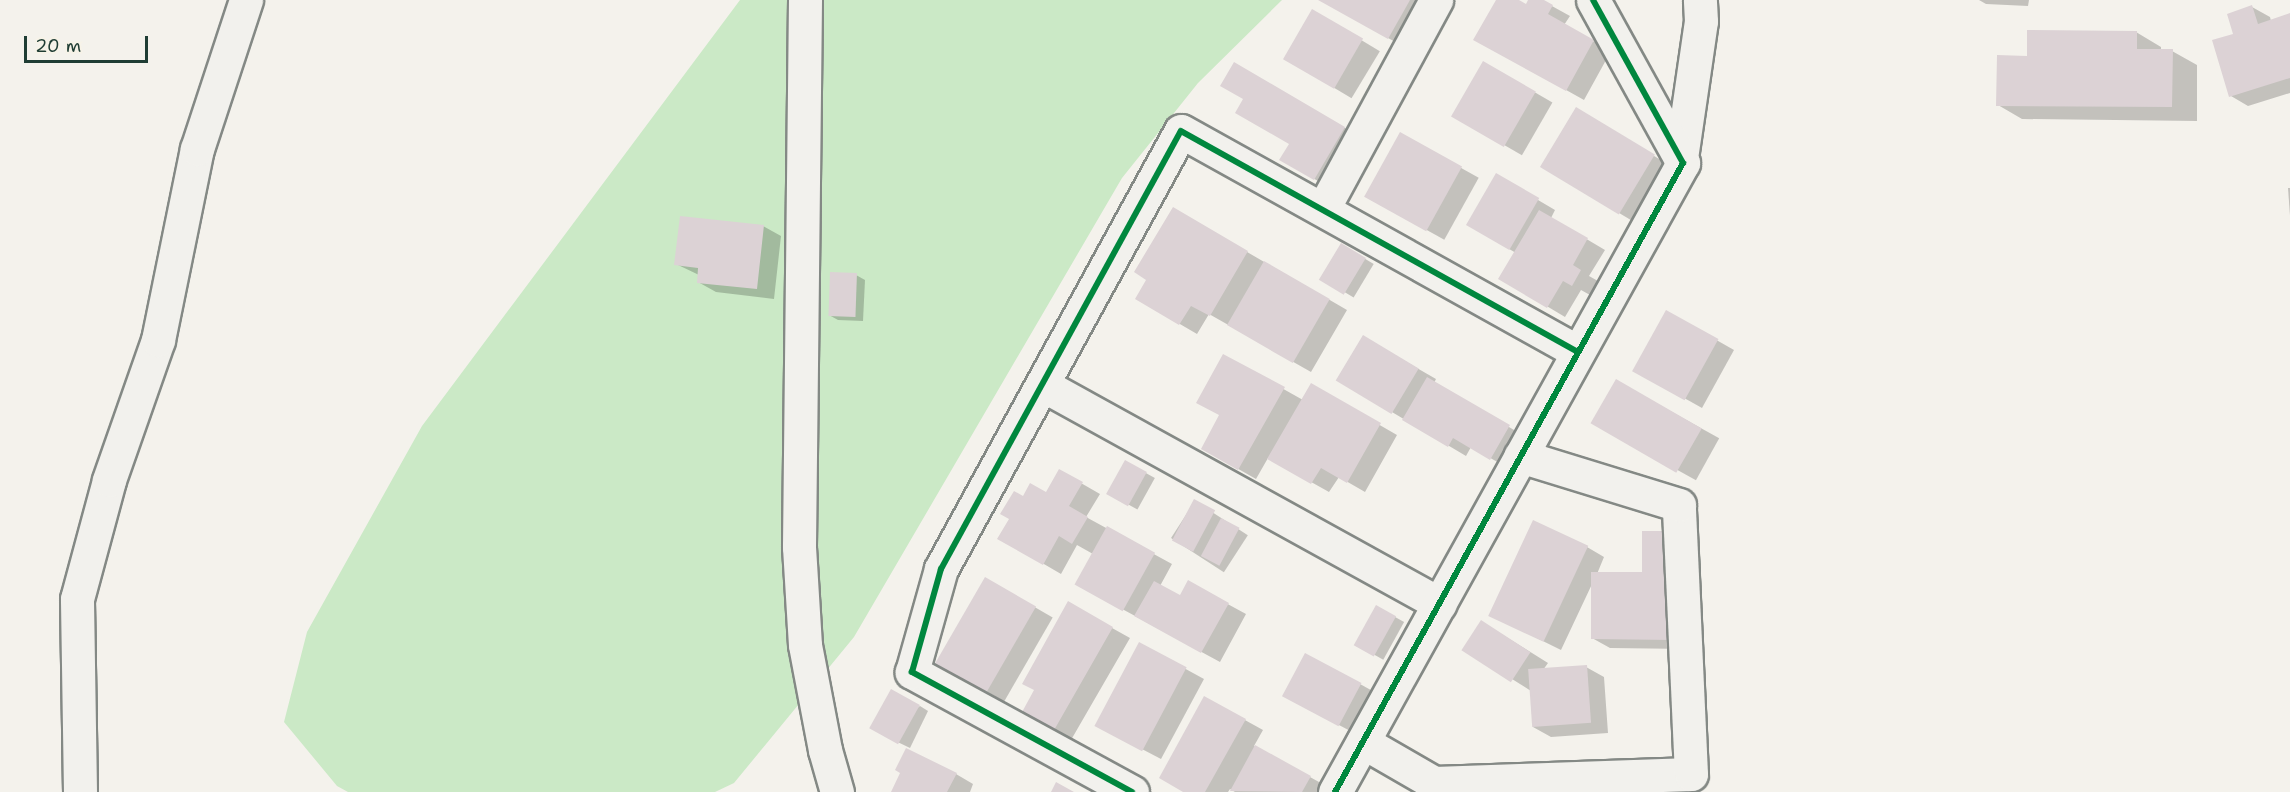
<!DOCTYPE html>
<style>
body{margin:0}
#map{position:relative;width:2290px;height:792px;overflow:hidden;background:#f4f2ec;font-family:"Shantell Sans",sans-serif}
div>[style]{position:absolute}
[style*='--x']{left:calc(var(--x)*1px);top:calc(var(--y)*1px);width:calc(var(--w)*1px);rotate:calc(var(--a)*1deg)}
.green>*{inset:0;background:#cbe9c6}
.shadow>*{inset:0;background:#0003;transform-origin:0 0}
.building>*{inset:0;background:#dcd2d5;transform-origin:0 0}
.roads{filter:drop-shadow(2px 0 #848985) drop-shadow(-2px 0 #848985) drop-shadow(0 2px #848985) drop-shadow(0 -2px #848985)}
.street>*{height:33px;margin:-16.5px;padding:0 16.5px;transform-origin:16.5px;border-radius:16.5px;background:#f2f1ed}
.secondary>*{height:33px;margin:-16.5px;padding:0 16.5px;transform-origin:16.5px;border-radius:16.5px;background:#f2f1ed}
.cycleway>*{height:6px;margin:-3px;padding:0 3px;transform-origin:3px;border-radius:3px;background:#00873e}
span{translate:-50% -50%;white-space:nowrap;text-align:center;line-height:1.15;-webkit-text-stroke:4.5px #f7f3e8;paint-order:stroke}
.scale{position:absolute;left:24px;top:36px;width:124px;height:27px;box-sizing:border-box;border:3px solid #1f3d34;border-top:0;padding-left:8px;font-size:18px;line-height:21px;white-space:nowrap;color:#1f3d34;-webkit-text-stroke:4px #f7f3e8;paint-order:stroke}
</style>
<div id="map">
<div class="green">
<div style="clip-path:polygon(740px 0,1282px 0,1198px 83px,1122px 178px,854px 637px,734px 783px,715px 792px,348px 792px,337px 786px,284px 722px,307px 632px,422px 426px)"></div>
</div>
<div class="shadow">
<div style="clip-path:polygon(1320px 0,1433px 0,1406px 48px)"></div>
<div style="clip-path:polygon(1497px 0,1516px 0,1526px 6px,1530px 0,1541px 0,1570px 16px,1564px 25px,1611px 51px,1584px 100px,1475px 39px)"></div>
<div style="clip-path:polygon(1979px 0,2029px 0,2028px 6px,1986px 4px)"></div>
<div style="clip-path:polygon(2252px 7px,2270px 17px,2271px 21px,2290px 15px,2290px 93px,2248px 106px,2231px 96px,2235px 35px)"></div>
<div style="left:1313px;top:11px;width:78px;height:55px;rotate:31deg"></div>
<div style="clip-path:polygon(2136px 32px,2161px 47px,2161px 51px,2172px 51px,2197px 65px,2197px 121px,2022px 119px,1998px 105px,2028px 57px)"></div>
<div style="left:1484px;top:63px;width:79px;height:61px;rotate:30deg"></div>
<div style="clip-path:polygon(1234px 64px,1362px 138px,1332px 189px,1281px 160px,1291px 143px)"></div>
<div style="left:1576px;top:109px;width:112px;height:67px;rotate:31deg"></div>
<div style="left:1400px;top:134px;width:90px;height:71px;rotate:29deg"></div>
<div style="clip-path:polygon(1497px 176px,1555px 210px,1551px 218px,1605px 250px,1589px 276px,1598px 281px,1590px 295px,1581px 290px,1565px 317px,1500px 278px,1516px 253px,1468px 225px)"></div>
<div style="clip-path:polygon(2288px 188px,2290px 188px,2290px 216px)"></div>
<div style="clip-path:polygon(1173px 209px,1347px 310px,1311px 372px,1209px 314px,1197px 334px,1137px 299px,1148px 279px)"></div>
<div style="clip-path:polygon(763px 226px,781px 236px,774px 299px,716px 292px,698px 282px,699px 275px,676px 264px)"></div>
<div style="left:1342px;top:245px;width:37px;height:39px;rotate:31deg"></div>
<div style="clip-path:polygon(856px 275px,865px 280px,863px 321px,838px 320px,829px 315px)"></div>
<div style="clip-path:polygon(1667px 312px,1734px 350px,1702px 408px,1652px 380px)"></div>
<div style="clip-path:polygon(1363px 337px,1436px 379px,1434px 383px,1526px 437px,1508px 468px,1471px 447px,1466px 456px,1338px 380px)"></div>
<div style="clip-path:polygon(1224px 356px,1303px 400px,1312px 386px,1397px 435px,1365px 492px,1339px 477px,1329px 492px,1268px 458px,1256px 479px,1203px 449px,1221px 415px)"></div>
<div style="left:1616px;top:381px;width:118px;height:48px;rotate:29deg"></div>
<div style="left:1126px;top:462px;width:33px;height:36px;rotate:29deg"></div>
<div style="clip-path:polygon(1060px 471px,1100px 494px,1086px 517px,1172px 564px,1160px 586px,1181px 597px,1189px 583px,1246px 614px,1220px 662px,1076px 584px,1093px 554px,1077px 545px,1061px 574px,999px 538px,1024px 498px,1046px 494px)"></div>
<div style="left:1195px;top:501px;width:63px;height:44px;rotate:33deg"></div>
<div style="clip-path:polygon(1587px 547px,1604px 557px,1597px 574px,1689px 649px,1610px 648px,1592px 638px,1593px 582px,1561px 650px,1490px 615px)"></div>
<div style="left:986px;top:579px;width:77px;height:97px;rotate:30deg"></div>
<div style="clip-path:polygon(1069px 604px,1130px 638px,1071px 740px,1023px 713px,1036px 690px)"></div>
<div style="left:1377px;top:607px;width:31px;height:43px;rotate:29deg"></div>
<div style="clip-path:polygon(1498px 632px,1548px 663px,1543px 670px,1586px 667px,1604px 677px,1608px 733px,1551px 737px,1533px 727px,1531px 691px,1464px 649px)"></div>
<div style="clip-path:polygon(1140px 644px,1204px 679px,1161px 759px,1115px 735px)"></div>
<div style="clip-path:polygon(1360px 684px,1378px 694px,1356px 734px,1301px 705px)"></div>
<div style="clip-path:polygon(1205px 698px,1263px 730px,1254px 746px,1328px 787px,1325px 792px,1235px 792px,1230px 789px,1228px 792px,1186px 792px)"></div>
<div style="clip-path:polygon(920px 706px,928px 711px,910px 748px,881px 734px)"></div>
<div style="clip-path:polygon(956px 774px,973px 784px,970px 792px,893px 792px)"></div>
</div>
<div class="building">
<div style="clip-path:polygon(1318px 0,1410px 0,1388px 39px)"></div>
<div style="clip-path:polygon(1496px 0,1519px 0,1526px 4px,1528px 0,1544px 0,1553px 5px,1548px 14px,1594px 40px,1566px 91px,1473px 40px)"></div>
<div style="clip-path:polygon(2252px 5px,2258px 24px,2290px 13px,2290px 78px,2229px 97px,2212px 40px,2233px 34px,2227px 14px)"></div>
<div style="left:1312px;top:9px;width:59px;height:58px;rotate:30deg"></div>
<div style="clip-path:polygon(2027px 30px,2137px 31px,2137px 49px,2173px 49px,2172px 107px,1996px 106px,1997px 55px,2027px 56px)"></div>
<div style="left:1483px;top:61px;width:61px;height:64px;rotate:30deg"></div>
<div style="clip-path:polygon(1234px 62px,1345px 127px,1314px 180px,1279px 160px,1289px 144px,1235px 113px,1243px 99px,1220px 86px)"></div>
<div style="left:1576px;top:107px;width:92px;height:70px;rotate:31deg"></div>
<div style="left:1400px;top:132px;width:71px;height:74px;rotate:29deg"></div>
<div style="left:1496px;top:173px;width:50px;height:60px;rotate:30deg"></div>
<div style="clip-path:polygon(1173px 207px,1248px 251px,1210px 316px,1191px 306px,1179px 325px,1135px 299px,1146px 280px,1134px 272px)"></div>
<div style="clip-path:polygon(1539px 210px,1588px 238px,1573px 265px,1581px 270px,1572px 286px,1563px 281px,1547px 308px,1498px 279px)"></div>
<div style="clip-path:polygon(680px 216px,764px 225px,757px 289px,697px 283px,698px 268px,674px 265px)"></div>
<div style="left:1341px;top:243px;width:29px;height:43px;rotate:31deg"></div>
<div style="left:1264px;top:261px;width:76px;height:74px;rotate:30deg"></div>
<div style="left:830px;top:272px;width:27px;height:44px;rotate:2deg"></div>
<div style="left:1666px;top:310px;width:60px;height:70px;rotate:29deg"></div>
<div style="left:1363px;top:335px;width:65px;height:53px;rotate:31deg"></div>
<div style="clip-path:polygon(1223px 354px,1285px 387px,1238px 470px,1201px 449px,1219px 415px,1196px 403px)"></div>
<div style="clip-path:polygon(1427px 377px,1510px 425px,1490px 460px,1453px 438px,1448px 447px,1402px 420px)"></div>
<div style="left:1616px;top:379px;width:99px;height:51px;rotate:30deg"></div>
<div style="clip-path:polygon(1311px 383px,1381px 423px,1347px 483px,1321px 468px,1311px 484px,1267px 459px)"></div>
<div style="left:1125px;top:460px;width:25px;height:39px;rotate:29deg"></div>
<div style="clip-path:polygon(1059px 469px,1083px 482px,1069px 506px,1088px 517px,1072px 544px,1059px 536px,1043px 565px,997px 539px,1009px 519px,1000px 514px,1014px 491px,1023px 496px,1030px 483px,1046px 492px)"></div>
<div style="left:1194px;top:499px;width:24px;height:47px;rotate:28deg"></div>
<div style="left:1221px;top:518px;width:21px;height:43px;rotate:28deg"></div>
<div style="left:1533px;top:520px;width:61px;height:106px;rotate:25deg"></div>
<div style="left:1107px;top:526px;width:55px;height:67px;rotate:29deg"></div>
<div style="clip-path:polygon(1642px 531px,1673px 531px,1672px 640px,1591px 639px,1591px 572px,1642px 572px)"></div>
<div style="left:985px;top:577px;width:59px;height:100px;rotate:30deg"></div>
<div style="clip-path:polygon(1188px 580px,1229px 603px,1201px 653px,1134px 616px,1154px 581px,1180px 595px)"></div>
<div style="clip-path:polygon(1068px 601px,1113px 627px,1053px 732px,1021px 714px,1034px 690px,1022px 684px)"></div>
<div style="left:1376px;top:605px;width:23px;height:46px;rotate:29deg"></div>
<div style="left:1481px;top:620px;width:59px;height:36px;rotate:33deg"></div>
<div style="left:1139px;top:642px;width:54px;height:95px;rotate:28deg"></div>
<div style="left:1305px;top:653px;width:64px;height:49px;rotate:28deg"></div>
<div style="left:1587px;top:665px;width:58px;height:59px;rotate:86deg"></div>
<div style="left:891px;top:689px;width:33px;height:45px;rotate:29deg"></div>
<div style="clip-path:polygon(1204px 696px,1246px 719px,1205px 792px,1183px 792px,1159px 778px)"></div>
<div style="clip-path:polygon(1255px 745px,1311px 776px,1302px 792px,1230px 791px)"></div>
<div style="clip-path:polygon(906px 748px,957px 773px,947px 792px,891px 792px,900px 773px,895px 770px)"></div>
<div style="clip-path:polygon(1056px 782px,1074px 792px,1051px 792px)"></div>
</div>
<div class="roads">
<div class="street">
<div style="--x:1681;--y:158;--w:138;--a:-81.7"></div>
<div style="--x:1701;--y:21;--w:21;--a:-93"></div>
<div style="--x:1323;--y:209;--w:238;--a:-61.6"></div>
<div style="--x:1043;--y:385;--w:453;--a:28.9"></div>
<div style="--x:1363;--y:742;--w:82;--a:30"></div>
<div style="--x:1434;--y:783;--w:257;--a:-2"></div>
<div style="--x:1691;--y:774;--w:269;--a:-92.6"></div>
<div style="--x:1679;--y:505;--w:166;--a:-162.9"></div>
<div style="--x:80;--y:792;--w:193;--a:-90.9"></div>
<div style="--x:77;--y:599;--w:123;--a:-74.9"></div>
<div style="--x:109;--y:480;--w:148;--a:-70.7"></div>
<div style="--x:158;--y:340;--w:195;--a:-78.5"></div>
<div style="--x:197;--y:149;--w:157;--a:-71.8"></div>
<div style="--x:1132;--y:792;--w:251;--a:-151.4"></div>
<div style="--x:912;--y:672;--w:107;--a:-74.3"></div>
<div style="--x:941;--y:569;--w:499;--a:-61.3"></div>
<div style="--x:1181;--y:131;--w:453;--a:29.1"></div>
<div style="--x:1335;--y:792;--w:719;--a:-61.05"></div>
<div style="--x:1683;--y:163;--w:186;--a:-118.9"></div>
</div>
<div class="secondary">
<div style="--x:805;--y:0;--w:547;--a:90.63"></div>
<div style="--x:799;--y:547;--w:98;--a:86.5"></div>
<div style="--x:805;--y:645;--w:107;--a:79.2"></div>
<div style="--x:825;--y:750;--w:44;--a:74.1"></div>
</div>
</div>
<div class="cycleway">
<div style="--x:1132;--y:792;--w:251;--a:-151.4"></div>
<div style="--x:912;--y:672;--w:107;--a:-74.3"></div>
<div style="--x:941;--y:569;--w:499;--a:-61.3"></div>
<div style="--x:1181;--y:131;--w:453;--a:29.1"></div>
<div style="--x:1335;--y:792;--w:719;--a:-61.05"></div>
<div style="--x:1683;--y:163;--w:186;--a:-118.9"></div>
</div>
<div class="scale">20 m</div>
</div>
